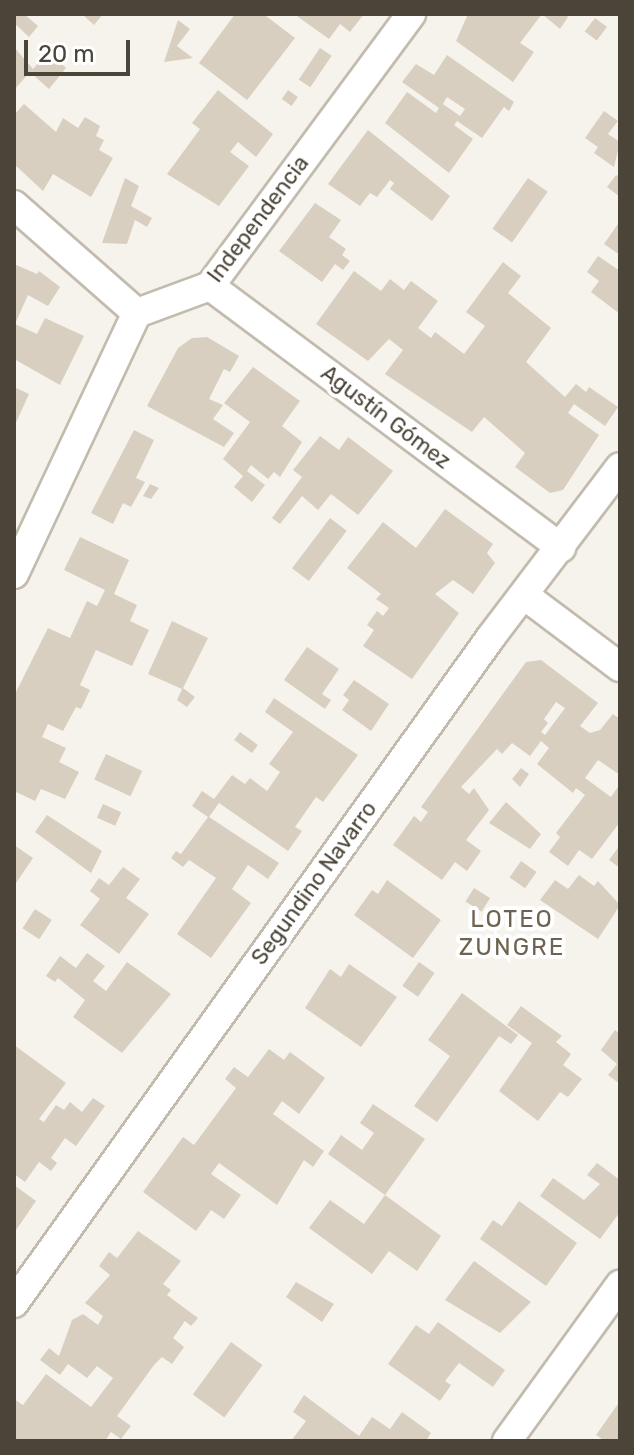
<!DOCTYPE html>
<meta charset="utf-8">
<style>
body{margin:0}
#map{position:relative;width:634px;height:1455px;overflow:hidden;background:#f6f3ec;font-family:Rubik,sans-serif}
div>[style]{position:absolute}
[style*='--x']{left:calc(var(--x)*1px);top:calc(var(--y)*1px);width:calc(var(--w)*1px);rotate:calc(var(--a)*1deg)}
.building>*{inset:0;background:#d8cfc1;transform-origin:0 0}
.roads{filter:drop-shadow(2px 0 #c2bbae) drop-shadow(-2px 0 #c2bbae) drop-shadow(0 2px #c2bbae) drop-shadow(0 -2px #c2bbae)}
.street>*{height:28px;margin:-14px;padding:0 14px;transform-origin:14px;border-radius:14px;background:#fff}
span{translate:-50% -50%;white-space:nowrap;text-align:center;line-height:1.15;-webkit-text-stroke:8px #fff;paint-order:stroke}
.street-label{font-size:22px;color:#4b4439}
.neighbourhood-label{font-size:24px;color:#6e6250;letter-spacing:2px}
.frame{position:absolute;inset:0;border:16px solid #4b4439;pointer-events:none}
.scale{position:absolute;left:24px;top:40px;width:106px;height:36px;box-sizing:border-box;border:4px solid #4b4439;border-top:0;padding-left:10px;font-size:24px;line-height:28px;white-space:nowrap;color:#4b4439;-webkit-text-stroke:6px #fff;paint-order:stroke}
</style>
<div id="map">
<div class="building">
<div style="clip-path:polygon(14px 14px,24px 14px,38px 26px,29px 37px,14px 23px)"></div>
<div style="clip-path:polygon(82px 14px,103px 14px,94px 25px)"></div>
<div style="clip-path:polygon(235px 14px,266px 16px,295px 38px,247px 100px,199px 63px)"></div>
<div style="clip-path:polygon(294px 14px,364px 14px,350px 32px,340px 24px,329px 39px)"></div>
<div style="clip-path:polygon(468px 14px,542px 14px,520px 43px,534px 52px,513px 82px,456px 41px)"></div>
<div style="clip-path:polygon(542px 14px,564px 14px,568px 17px,560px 29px)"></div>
<div style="left:595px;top:18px;width:15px;height:17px;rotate:37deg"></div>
<div style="clip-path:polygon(178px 20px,190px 29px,177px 46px,193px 58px,164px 62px)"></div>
<div style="clip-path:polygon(14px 47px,33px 69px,48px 52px,66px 68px,49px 89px,30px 72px,14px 90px)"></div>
<div style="left:320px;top:48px;width:14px;height:38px;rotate:34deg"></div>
<div style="clip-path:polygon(evenodd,447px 55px,514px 102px,509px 111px,504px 107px,482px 138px,457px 121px,454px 125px,473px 139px,449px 173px,385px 123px,407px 92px,436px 113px,439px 108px,402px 82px,416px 64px,434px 75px,447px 55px,447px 97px,465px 109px,460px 116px,443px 104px,447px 97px)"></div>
<div style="clip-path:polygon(218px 90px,273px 134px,256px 157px,238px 142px,230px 152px,249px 166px,219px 206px,167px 174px,200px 129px,192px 123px)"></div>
<div style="left:288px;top:90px;width:12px;height:11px;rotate:35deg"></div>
<div style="clip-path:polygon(24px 104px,56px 132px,63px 118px,78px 128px,85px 117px,100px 126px,96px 136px,104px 140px,99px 150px,113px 158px,91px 197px,53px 174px,43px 191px,14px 164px,14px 115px)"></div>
<div style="clip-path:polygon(604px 111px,618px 121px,608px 134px,620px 142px,614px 167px,594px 153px,598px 147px,585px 138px)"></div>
<div style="clip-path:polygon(368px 130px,450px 196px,432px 221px,390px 189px,394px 183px,390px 180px,377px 197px,370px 193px,360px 206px,328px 184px)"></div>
<div style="clip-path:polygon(616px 175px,620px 177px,620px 197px,607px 187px)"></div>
<div style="clip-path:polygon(125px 178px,139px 186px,131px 206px,152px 218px,147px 227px,135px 220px,127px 244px,102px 243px)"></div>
<div style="left:528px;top:178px;width:24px;height:62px;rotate:35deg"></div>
<div style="clip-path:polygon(315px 203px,341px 220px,329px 237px,346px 249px,342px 255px,350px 261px,343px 270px,335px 264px,322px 282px,279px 251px)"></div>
<div style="clip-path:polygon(620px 221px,620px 255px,604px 244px)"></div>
<div style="clip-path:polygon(598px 256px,620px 271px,620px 314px,591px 292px,599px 281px,587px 272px)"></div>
<div style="clip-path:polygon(503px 262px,521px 276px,508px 293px,551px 328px,526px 362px,565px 397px,576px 384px,586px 392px,589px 387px,618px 407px,605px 426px,574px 404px,568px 413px,599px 435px,563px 490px,550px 493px,515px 467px,525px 453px,484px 417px,472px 432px,385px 374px,403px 350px,389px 339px,368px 361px,316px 324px,354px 271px,381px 291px,390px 279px,404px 290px,411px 281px,438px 301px,418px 328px,431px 338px,435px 332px,464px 354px,485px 326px,466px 312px)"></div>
<div style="clip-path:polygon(14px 264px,37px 274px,39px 271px,60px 287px,48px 306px,28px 295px,15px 324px,37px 334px,45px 318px,84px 336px,60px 385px,14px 359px)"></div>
<div style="clip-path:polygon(207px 337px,239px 356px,230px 372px,224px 369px,209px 399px,223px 405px,213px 419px,234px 433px,224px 447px,147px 406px,178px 348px,192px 338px)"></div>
<div style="clip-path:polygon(253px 367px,300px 401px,282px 426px,302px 442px,280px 477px,274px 472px,268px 479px,251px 465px,247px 471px,265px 485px,252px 502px,234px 487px,243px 476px,223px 459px,250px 422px,224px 403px)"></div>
<div style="clip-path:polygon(14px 387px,29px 394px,14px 427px)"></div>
<div style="clip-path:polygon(134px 430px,154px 440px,136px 478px,145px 482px,131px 507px,123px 503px,113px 524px,91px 513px)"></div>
<div style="clip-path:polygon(320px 436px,339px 450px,348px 437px,393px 471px,358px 515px,331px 494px,318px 510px,302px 496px,280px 524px,272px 518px,302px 477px,293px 470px)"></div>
<div style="clip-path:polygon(150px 484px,159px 488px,151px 499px,143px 496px)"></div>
<div style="clip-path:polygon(445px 509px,493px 544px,487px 553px,495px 563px,473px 594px,453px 580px,435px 594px,459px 613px,412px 679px,363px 646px,374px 630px,367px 625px,377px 611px,383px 616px,389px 608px,376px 599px,381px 594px,347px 568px,383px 522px,416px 548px)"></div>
<div style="left:330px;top:518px;width:21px;height:63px;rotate:37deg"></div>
<div style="clip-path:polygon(80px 537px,129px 560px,114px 594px,137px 605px,130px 621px,149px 630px,132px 666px,96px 650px,80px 685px,90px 690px,81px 709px,76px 707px,63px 731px,48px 724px,42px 737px,66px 748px,59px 762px,79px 772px,65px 799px,41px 789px,35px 801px,14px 791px,14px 696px,48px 628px,70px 638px,87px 601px,97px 606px,105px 590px,64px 570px)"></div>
<div style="clip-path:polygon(172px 621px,208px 638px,183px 688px,195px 697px,187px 707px,177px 700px,182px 689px,148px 674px)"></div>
<div style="clip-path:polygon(307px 647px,339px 669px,322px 694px,331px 700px,325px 709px,284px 680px)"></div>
<div style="clip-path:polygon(evenodd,541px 660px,598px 703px,580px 726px,590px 733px,600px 730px,613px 714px,620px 719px,620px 775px,598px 760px,585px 778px,611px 797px,620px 784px,620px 822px,592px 859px,579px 850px,568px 866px,549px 852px,560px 837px,556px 833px,585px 795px,576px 788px,573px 793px,537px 764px,549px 748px,541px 741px,530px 756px,512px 743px,502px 754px,497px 749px,461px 787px,469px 794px,474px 788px,489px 810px,466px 840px,481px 851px,467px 871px,455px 862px,442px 880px,393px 845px,414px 816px,421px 822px,428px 812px,421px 807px,526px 662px,541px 660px,556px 702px,565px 708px,545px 735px,541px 732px,548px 723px,544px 719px,556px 702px)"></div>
<div style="clip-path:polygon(354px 680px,389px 704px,371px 731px,342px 710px,349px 700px,343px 695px)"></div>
<div style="clip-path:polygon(274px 698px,358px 755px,323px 802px,316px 797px,295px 827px,302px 831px,288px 851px,219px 803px,209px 817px,279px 863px,268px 879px,248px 865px,232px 889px,251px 903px,211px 958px,177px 934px,216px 878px,189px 860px,183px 867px,171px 858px,176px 851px,181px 854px,208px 817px,192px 806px,202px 791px,214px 799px,232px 775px,245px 784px,250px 778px,267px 791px,280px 772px,269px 764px,293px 732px,265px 712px)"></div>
<div style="left:240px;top:732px;width:22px;height:10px;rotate:36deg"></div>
<div style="left:106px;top:754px;width:40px;height:28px;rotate:25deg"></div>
<div style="clip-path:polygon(521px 768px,529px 774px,520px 787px,512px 779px)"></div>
<div style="clip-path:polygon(506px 802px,541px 834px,530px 849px,489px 823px)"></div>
<div style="left:103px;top:804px;width:20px;height:15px;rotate:24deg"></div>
<div style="clip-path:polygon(47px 815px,102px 851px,91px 873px,35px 832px)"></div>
<div style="clip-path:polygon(14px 845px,33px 858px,14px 886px)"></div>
<div style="clip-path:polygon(620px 845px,620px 868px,609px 860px)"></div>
<div style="left:521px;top:861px;width:19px;height:20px;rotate:35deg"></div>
<div style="clip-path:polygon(123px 867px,140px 879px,126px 898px,149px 914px,119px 954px,80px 925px,100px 899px,90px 891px,99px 878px,109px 885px)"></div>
<div style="clip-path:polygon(579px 875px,594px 886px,598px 881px,620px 905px,598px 939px,540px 900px,555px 880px,568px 889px)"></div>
<div style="clip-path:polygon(387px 880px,441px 920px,413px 958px,354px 915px,372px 890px,378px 894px)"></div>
<div style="left:474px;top:888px;width:19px;height:16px;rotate:32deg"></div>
<div style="left:35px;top:909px;width:20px;height:23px;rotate:33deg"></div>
<div style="clip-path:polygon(87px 953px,105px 966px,93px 981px,106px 991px,127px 962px,171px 994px,122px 1053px,73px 1017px,85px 1000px,58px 978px,55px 982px,46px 976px,60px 956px,76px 968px)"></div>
<div style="left:419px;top:962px;width:19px;height:29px;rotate:35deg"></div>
<div style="clip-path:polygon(349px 964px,397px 997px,361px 1047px,305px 1008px,330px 969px,341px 977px)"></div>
<div style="clip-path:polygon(462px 993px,518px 1035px,511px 1044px,499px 1036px,437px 1122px,414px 1106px,450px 1056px,428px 1040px)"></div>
<div style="clip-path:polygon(521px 1006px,562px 1036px,556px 1042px,571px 1054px,563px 1065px,582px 1079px,568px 1097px,560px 1092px,538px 1121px,499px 1091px,532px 1043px,507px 1025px)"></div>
<div style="clip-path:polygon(615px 1030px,620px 1034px,620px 1084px,608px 1075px,617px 1064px,601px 1050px)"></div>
<div style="clip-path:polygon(14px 1045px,66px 1083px,39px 1119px,44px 1122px,56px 1105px,64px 1110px,70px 1102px,82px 1112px,93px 1098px,105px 1106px,76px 1146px,65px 1138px,51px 1158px,57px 1163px,51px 1171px,39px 1162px,25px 1182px,14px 1174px)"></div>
<div style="clip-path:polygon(269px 1049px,284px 1060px,290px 1052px,325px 1078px,299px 1114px,282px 1101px,273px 1114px,324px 1151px,313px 1167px,304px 1160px,277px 1205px,219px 1163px,211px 1174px,241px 1195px,224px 1219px,211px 1210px,196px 1231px,143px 1192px,183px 1137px,194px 1145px,236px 1088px,225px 1079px,234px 1067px,248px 1077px)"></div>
<div style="clip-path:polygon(373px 1104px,425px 1139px,385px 1195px,328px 1154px,341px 1135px,362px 1150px,374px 1133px,360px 1123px)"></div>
<div style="clip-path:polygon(597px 1163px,620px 1180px,620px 1212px,600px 1239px,540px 1196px,553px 1178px,584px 1200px,600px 1184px,587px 1175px)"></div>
<div style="clip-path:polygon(14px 1185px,36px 1201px,14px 1233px)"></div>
<div style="clip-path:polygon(385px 1195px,441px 1236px,417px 1271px,389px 1251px,372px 1274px,309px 1228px,330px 1200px,364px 1224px)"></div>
<div style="clip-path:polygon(519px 1201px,577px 1243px,546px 1286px,480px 1239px,493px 1220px,502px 1226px)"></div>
<div style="clip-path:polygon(138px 1231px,181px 1261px,163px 1284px,171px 1290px,167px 1295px,198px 1318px,191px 1326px,185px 1321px,173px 1338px,184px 1347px,172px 1364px,162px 1357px,154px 1365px,117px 1416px,131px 1426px,121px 1439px,111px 1432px,105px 1441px,14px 1441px,14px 1399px,23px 1405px,46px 1374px,91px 1407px,113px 1378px,97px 1366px,87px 1378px,68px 1364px,60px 1375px,40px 1360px,49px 1348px,59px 1356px,72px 1320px,83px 1314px,98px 1325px,103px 1316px,85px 1303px,110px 1275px,99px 1266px,109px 1252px,117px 1258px)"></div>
<div style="clip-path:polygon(474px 1261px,531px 1302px,500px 1333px,445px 1300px)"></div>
<div style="clip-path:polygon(296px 1282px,334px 1304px,322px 1322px,286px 1297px)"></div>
<div style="clip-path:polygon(438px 1322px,505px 1370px,493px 1387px,459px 1363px,445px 1381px,451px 1385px,440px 1401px,388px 1364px,416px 1325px,429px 1334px)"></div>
<div style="left:231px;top:1342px;width:39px;height:65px;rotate:36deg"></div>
<div style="clip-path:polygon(304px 1395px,359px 1436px,372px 1417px,390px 1429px,402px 1412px,431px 1433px,426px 1441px,291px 1441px,306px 1421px,293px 1412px)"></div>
<div style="clip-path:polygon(620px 1401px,620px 1441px,605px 1441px,596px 1435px)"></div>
</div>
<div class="roads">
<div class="street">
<div style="--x:14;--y:205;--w:164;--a:41.3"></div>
<div style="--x:210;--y:286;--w:438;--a:36.7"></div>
<div style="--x:14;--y:574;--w:289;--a:-64.8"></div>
<div style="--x:137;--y:313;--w:78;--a:-20.3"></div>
<div style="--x:210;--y:286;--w:338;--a:-53.5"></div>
<div style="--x:524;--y:595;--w:120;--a:36.9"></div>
<div style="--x:14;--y:1303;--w:819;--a:-54.39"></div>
<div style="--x:491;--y:637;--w:213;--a:-52.8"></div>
<div style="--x:507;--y:1441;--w:193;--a:-54.1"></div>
</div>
</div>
<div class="street-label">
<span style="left:258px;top:219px;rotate:-53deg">Independencia</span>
<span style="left:386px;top:417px;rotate:37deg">Agustín Gómez</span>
<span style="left:314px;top:883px;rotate:-54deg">Segundino Navarro</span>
</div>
<div class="neighbourhood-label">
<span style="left:512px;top:934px">LOTEO<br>ZUNGRE</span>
</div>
<div class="frame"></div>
<div class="scale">20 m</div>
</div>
